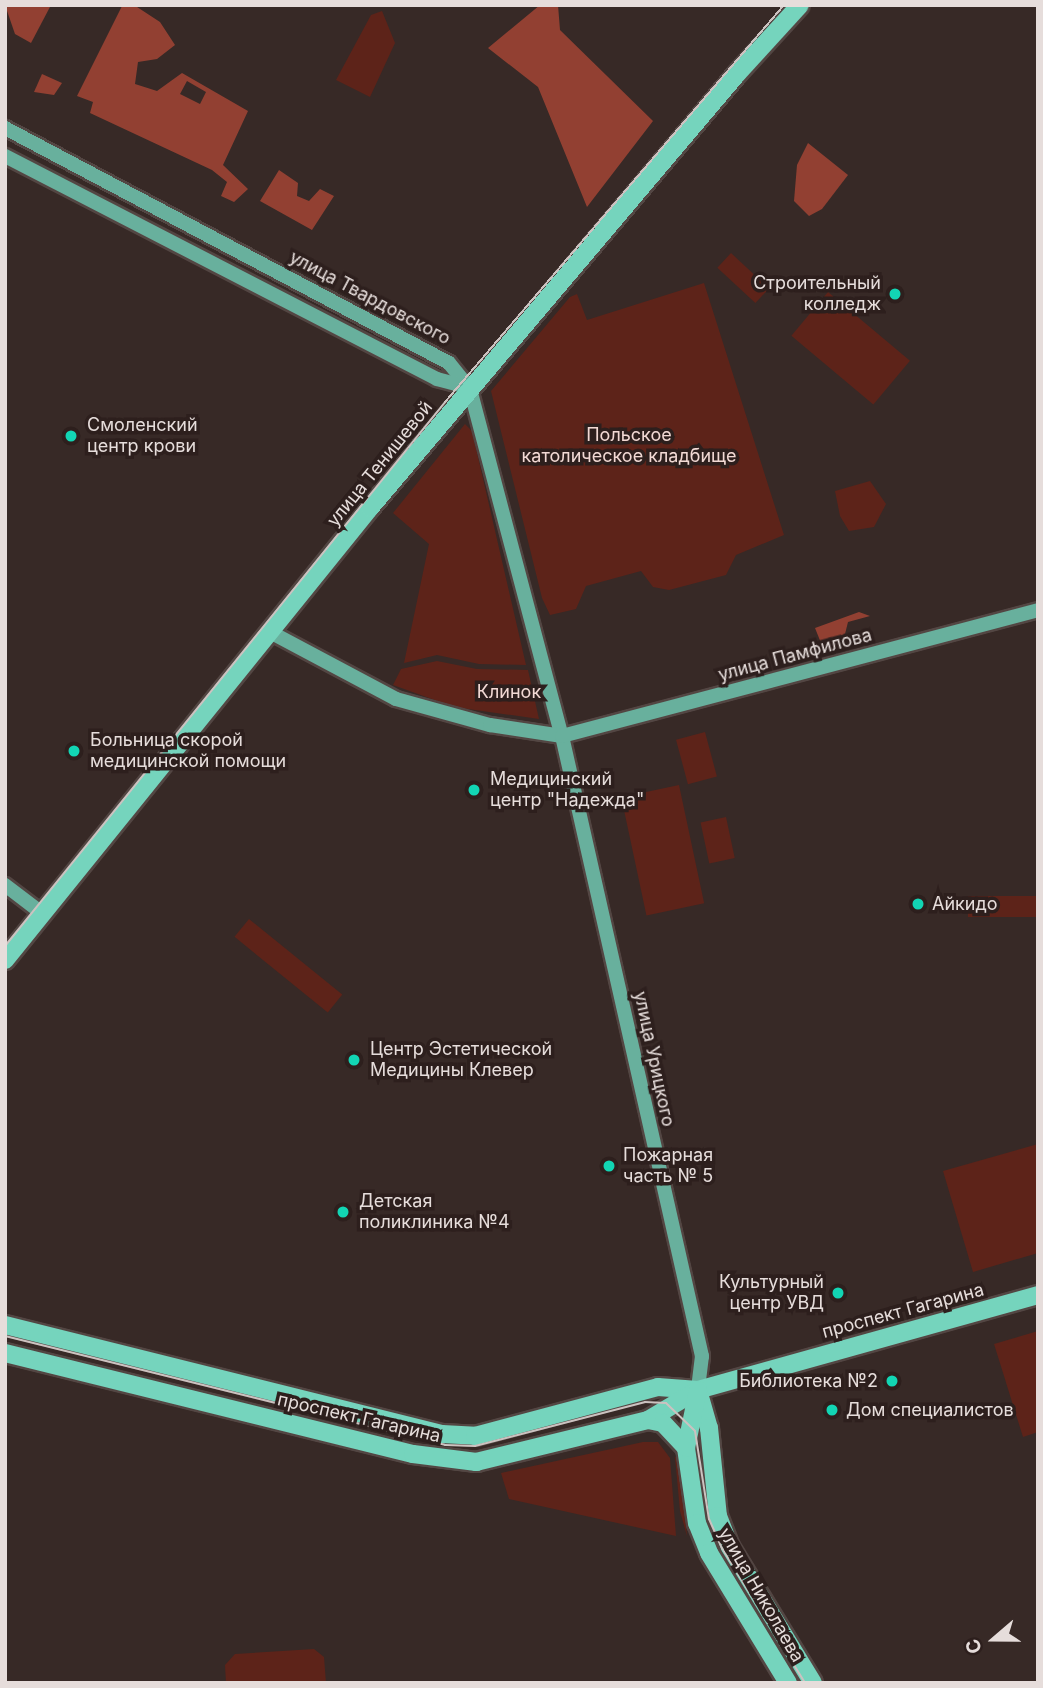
<!DOCTYPE html>
<meta charset="utf-8">
<style>
body{margin:0}
#map{position:relative;width:1043px;height:1688px;overflow:hidden;background:#372926;font-family:Inter,sans-serif}
div>[style]{position:absolute}
[style*='--x']{left:calc(var(--x)*1px);top:calc(var(--y)*1px);width:calc(var(--w)*1px);rotate:calc(var(--a)*1deg)}
.green>*{inset:0;background:#5d2319;transform-origin:0 0}
.forest>*{inset:0;background:#924032}
.roads{filter:drop-shadow(2px 0 #534643) drop-shadow(-2px 0 #534643) drop-shadow(0 2px #534643) drop-shadow(0 -2px #534643)}
.secondary>*{height:14px;margin:-7px;padding:0 7px;transform-origin:7px;border-radius:7px;background:#68b09d}
.primary>*{height:18px;margin:-9px;padding:0 9px;transform-origin:9px;border-radius:9px;background:#75d4bd}
.tram>*{height:2px;margin:-1px;padding:0 1px;transform-origin:1px;border-radius:1px;background:#ccc2c0}
.dots>*{width:19px;height:19px;translate:-50% -50%;box-sizing:border-box;border:4px solid #2d1f1d;border-radius:50%}
span{translate:-50% -50%;white-space:nowrap;text-align:center;line-height:1.15;-webkit-text-stroke:7px #2d1f1d;paint-order:stroke}
.poi-label{font-size:18px;color:#e6dddb}
.right{translate:-100% -50%;text-align:right}
.left{translate:0 -50%;text-align:left}
.street-label{font-size:18px;color:#e6dddb}
.park-label{font-size:18px;color:#f2d9d4}
.frame{position:absolute;inset:0;border:7px solid #e6dddb;pointer-events:none}
.north{position:absolute;left:959px;top:1604px;width:70px;height:70px;-webkit-text-stroke:5px #2d1f1d;paint-order:stroke;rotate:250deg;font-size:19px;font-weight:700;line-height:28px;text-align:center;color:#e6dddb}
.north::after{content:'';display:block;margin:auto;width:24px;height:32px;background:#e6dddb;clip-path:polygon(50% 0,100% 100%,50% 72%,0 100%)}
</style>
<div id="map">
<div class="green">
<div style="clip-path:polygon(382px 11px,395px 43px,370px 97px,336px 80px,371px 15px)"></div>
<div style="left:731px;top:253px;width:52px;height:20px;rotate:43deg"></div>
<div style="clip-path:polygon(704px 283px,784px 535px,736px 555px,726px 575px,669px 590px,653px 587px,641px 571px,586px 586px,576px 609px,550px 615px,542px 598px,491px 391px,570px 297px,577px 294px,587px 320px)"></div>
<div style="left:828px;top:292px;width:107px;height:57px;rotate:40deg"></div>
<div style="clip-path:polygon(465px 424px,472px 431px,526px 665px,479px 664px,437px 655px,404px 663px,429px 544px,393px 513px)"></div>
<div style="clip-path:polygon(870px 481px,886px 504px,874px 527px,849px 531px,840px 516px,835px 491px)"></div>
<div style="clip-path:polygon(437px 661px,477px 669px,528px 670px,539px 719px,454px 707px,393px 685px,401px 669px)"></div>
<div style="left:705px;top:732px;width:46px;height:30px;rotate:75deg"></div>
<div style="left:679px;top:785px;width:121px;height:59px;rotate:78deg"></div>
<div style="left:726px;top:817px;width:42px;height:26px;rotate:78deg"></div>
<div style="left:1038px;top:896px;width:21px;height:70px;rotate:90deg"></div>
<div style="left:249px;top:919px;width:120px;height:23px;rotate:39deg"></div>
<div style="clip-path:polygon(1038px 1144px,1038px 1253px,973px 1272px,943px 1171px)"></div>
<div style="clip-path:polygon(1038px 1331px,1038px 1432px,1023px 1437px,994px 1344px)"></div>
<div style="clip-path:polygon(643px 1442px,658px 1442px,670px 1458px,676px 1536px,509px 1499px,501px 1473px)"></div>
<div style="clip-path:polygon(675px 1457px,680px 1457px,687px 1536px,680px 1511px)"></div>
<div style="clip-path:polygon(314px 1649px,324px 1657px,326px 1683px,226px 1683px,225px 1665px,235px 1654px)"></div>
</div>
<div class="forest">
<div style="clip-path:polygon(5px 5px,51px 5px,31px 43px,15px 34px)"></div>
<div style="clip-path:polygon(evenodd,134px 5px,160px 22px,175px 45px,157px 59px,138px 62px,135px 84px,157px 91px,182px 73px,248px 111px,223px 165px,248px 189px,234px 202px,221px 196px,227px 182px,212px 170px,90px 113px,93px 102px,77px 96px,122px 6px,134px 5px,187px 81px,206px 92px,200px 104px,180px 94px,187px 81px)"></div>
<div style="clip-path:polygon(540px 5px,558px 5px,560px 30px,653px 121px,587px 207px,538px 87px,488px 48px)"></div>
<div style="clip-path:polygon(42px 74px,62px 83px,54px 95px,34px 92px)"></div>
<div style="clip-path:polygon(808px 143px,848px 175px,822px 209px,809px 216px,794px 201px,797px 165px)"></div>
<div style="clip-path:polygon(279px 170px,298px 183px,297px 196px,309px 201px,320px 189px,334px 196px,312px 230px,260px 201px)"></div>
<div style="clip-path:polygon(859px 612px,870px 616px,848px 622px,845px 634px,823px 648px,815px 628px)"></div>
</div>
<div class="roads">
<div class="secondary">
<div style="--x:5;--y:128;--w:502;--a:27.89"></div>
<div style="--x:449;--y:363;--w:33;--a:51"></div>
<div style="--x:470;--y:389;--w:359;--a:75.2"></div>
<div style="--x:562;--y:736;--w:636;--a:77.28"></div>
<div style="--x:702;--y:1356;--w:34;--a:97"></div>
<div style="--x:5;--y:156;--w:486;--a:27.3"></div>
<div style="--x:437;--y:379;--w:34;--a:15"></div>
<div style="--x:272;--y:633;--w:140;--a:28"></div>
<div style="--x:396;--y:699;--w:98;--a:15.5"></div>
<div style="--x:490;--y:725;--w:73;--a:8.7"></div>
<div style="--x:562;--y:736;--w:492;--a:-14.8"></div>
<div style="--x:5;--y:885;--w:48;--a:37.3"></div>
</div>
<div class="primary">
<div style="--x:5;--y:960;--w:581;--a:-51.08"></div>
<div style="--x:370;--y:508;--w:568;--a:-49.78"></div>
<div style="--x:737;--y:74;--w:93;--a:-47.6"></div>
<div style="--x:5;--y:1325;--w:450;--a:14"></div>
<div style="--x:442;--y:1434;--w:33;--a:3"></div>
<div style="--x:475;--y:1436;--w:189;--a:-15"></div>
<div style="--x:658;--y:1387;--w:40;--a:4.3"></div>
<div style="--x:5;--y:1353;--w:420;--a:13.9"></div>
<div style="--x:413;--y:1454;--w:64;--a:7.2"></div>
<div style="--x:476;--y:1462;--w:177;--a:-13.7"></div>
<div style="--x:648;--y:1420;--w:58;--a:-31"></div>
<div style="--x:698;--y:1390;--w:353;--a:-15.6"></div>
<div style="--x:698;--y:1390;--w:40;--a:74"></div>
<div style="--x:709;--y:1428;--w:88;--a:84.2"></div>
<div style="--x:718;--y:1516;--w:33;--a:69"></div>
<div style="--x:730;--y:1547;--w:159;--a:58.6"></div>
<div style="--x:698;--y:1390;--w:59;--a:101.7"></div>
<div style="--x:686;--y:1448;--w:76;--a:81.7"></div>
<div style="--x:697;--y:1523;--w:32;--a:68"></div>
<div style="--x:709;--y:1553;--w:152;--a:58.7"></div>
<div style="--x:648;--y:1420;--w:15;--a:11"></div>
<div style="--x:663;--y:1423;--w:34;--a:47"></div>
</div>
</div>
<div class="tram">
<div style="--x:5;--y:946;--w:700;--a:-51.03"></div>
<div style="--x:445;--y:402;--w:522;--a:-49.51"></div>
<div style="--x:5;--y:1336;--w:453;--a:13.9"></div>
<div style="--x:445;--y:1445;--w:30;--a:2"></div>
<div style="--x:475;--y:1446;--w:176;--a:-14.5"></div>
<div style="--x:645;--y:1402;--w:21;--a:3"></div>
<div style="--x:666;--y:1403;--w:40;--a:44"></div>
<div style="--x:695;--y:1431;--w:89;--a:81"></div>
<div style="--x:709;--y:1519;--w:32;--a:66"></div>
<div style="--x:722;--y:1548;--w:158;--a:58.4"></div>
</div>
<div class="dots">
<div style="left:895px;top:294px;background:#12d5b4"></div>
<div style="left:71px;top:436px;background:#12d5b4"></div>
<div style="left:74px;top:751px;background:#12d5b4"></div>
<div style="left:474px;top:790px;background:#12d5b4"></div>
<div style="left:918px;top:904px;background:#12d5b4"></div>
<div style="left:354px;top:1060px;background:#12d5b4"></div>
<div style="left:609px;top:1166px;background:#12d5b4"></div>
<div style="left:343px;top:1212px;background:#12d5b4"></div>
<div style="left:838px;top:1293px;background:#12d5b4"></div>
<div style="left:892px;top:1381px;background:#12d5b4"></div>
<div style="left:832px;top:1410px;background:#12d5b4"></div>
</div>
<div class="poi-label">
<span class="right" style="left:881px;top:294px">Строительный<br>колледж</span>
<span class="left" style="left:87px;top:436px">Смоленский<br>центр крови</span>
<span class="left" style="left:90px;top:751px">Больница скорой<br>медицинской помощи</span>
<span class="left" style="left:490px;top:790px">Медицинский<br>центр "Надежда"</span>
<span class="left" style="left:932px;top:904px">Айкидо</span>
<span class="left" style="left:370px;top:1060px">Центр Эстетической<br>Медицины Клевер</span>
<span class="left" style="left:623px;top:1166px">Пожарная<br>часть № 5</span>
<span class="left" style="left:359px;top:1212px">Детская<br>поликлиника №4</span>
<span class="right" style="left:824px;top:1293px">Культурный<br>центр УВД</span>
<span class="right" style="left:878px;top:1381px">Библиотека №2</span>
<span class="left" style="left:846px;top:1410px">Дом специалистов</span>
</div>
<div class="street-label">
<span style="left:370px;top:298px;rotate:28deg">улица Твардовского</span>
<span style="left:380px;top:464px;rotate:-51deg">улица Тенишевой</span>
<span style="left:795px;top:655px;rotate:-15deg">улица Памфилова</span>
<span style="left:654px;top:1059px;rotate:78deg">улица Урицкого</span>
<span style="left:903px;top:1311px;rotate:-15deg">проспект Гагарина</span>
<span style="left:359px;top:1418px;rotate:13deg">проспект Гагарина</span>
<span style="left:761px;top:1595px;rotate:60deg">улица Николаева</span>
</div>
<div class="park-label">
<span style="left:629px;top:446px">Польское<br>католическое кладбище</span>
<span style="left:509px;top:692px">Клинок</span>
</div>
<div class="frame"></div>
<div class="north">С</div>
</div>
